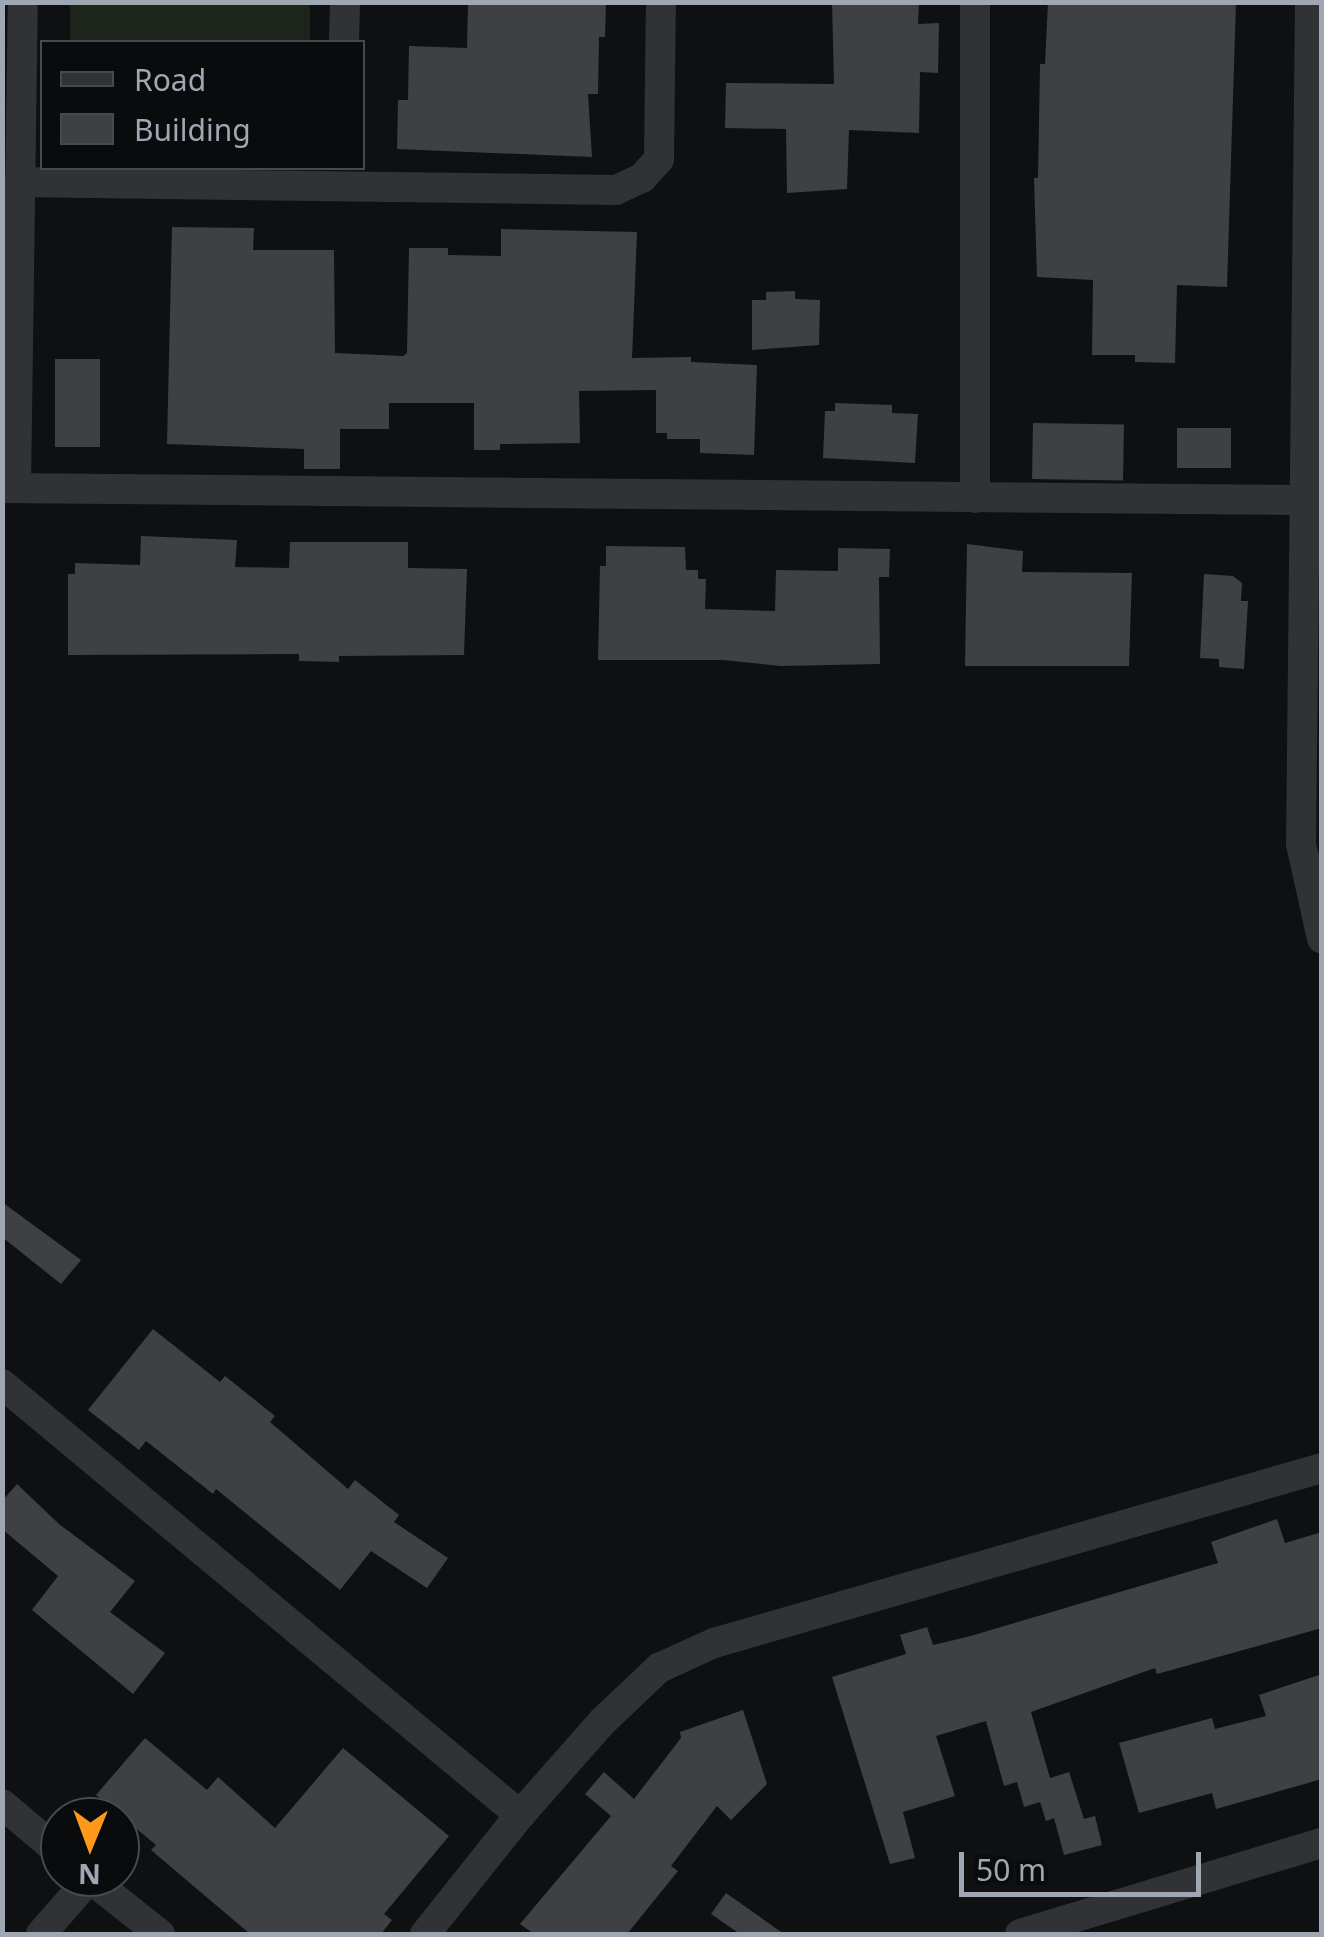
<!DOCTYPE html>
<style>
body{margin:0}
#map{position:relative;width:1324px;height:1937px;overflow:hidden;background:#0f1011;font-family:"Noto Sans",sans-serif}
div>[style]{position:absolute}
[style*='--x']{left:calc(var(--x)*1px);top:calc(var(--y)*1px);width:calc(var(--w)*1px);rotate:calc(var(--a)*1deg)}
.green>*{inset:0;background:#1c241c;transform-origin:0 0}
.building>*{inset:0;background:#3e4044;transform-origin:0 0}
.street>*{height:30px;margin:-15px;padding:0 15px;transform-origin:15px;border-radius:15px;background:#303236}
span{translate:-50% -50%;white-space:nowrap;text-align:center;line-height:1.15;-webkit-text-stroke:8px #0a0b0c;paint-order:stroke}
.frame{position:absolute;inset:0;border:5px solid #9fa7b3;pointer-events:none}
.legend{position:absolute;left:40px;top:40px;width:325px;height:130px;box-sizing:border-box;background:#0a0b0c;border:2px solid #46494f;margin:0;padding:12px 18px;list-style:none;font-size:30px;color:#9fa7b3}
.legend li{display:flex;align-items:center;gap:20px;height:50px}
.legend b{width:50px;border:2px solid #46494f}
.north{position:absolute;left:40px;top:1797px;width:100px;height:100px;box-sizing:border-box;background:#0a0b0c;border:2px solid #46494f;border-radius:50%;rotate:181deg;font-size:28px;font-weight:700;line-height:40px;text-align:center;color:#9fa7b3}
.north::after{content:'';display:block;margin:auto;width:35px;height:45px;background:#fe991b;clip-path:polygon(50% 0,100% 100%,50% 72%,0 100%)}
.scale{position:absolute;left:959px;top:1852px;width:242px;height:45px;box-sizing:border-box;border:5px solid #9fa7b3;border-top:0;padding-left:12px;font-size:30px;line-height:35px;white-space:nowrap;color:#9fa7b3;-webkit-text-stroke:8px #0a0b0c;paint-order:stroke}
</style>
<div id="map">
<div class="green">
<div style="left:70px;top:3px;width:240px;height:39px"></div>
</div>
<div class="building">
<div style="clip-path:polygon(468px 2px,606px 2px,605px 37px,599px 37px,598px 94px,588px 94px,592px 157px,397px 149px,398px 100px,408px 100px,409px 46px,467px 48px)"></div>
<div style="clip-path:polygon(832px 2px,919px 2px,918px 24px,939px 23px,938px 73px,920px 72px,919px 133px,849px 130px,847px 189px,787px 193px,786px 129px,725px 128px,726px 83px,834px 84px)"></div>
<div style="clip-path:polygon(1048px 2px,1236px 2px,1227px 287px,1177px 285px,1175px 363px,1135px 362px,1135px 355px,1092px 355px,1093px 280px,1037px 277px,1034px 178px,1038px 178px,1040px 64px,1045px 64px)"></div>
<div style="clip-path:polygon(172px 227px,254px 228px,253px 250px,334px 250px,335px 353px,403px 356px,407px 353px,409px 248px,448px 248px,448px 255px,501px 256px,501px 229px,637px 232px,632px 358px,691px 357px,691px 362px,757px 365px,754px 455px,700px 453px,700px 439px,667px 439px,667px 433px,656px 433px,656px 390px,579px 391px,580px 443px,500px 444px,500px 450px,474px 450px,474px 403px,389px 403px,389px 429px,340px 429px,340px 469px,304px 469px,304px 449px,167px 444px)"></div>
<div style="clip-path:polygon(795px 291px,795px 299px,820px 300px,819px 345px,752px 350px,752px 300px,766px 300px,766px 292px)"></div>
<div style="left:55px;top:359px;width:45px;height:88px"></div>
<div style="clip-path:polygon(835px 403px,892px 405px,892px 413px,918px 414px,915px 463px,823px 458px,825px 411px,835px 411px)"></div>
<div style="left:1033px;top:423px;width:91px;height:56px;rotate:1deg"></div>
<div style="left:1177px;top:428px;width:54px;height:40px"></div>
<div style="clip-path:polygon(141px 536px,237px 540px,235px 567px,289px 568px,290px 542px,408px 542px,408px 568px,467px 569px,464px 655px,339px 656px,339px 662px,299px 661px,299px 654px,68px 655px,68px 574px,75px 574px,75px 563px,140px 565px)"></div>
<div style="clip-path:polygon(967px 544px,1023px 551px,1022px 572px,1132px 573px,1129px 666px,965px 666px)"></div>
<div style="clip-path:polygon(606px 546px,685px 547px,686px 570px,698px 570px,698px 579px,706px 579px,705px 609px,775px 611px,776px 570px,838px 571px,838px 548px,890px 549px,889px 577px,879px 577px,880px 664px,780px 666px,723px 660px,598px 660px,600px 566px,606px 566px)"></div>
<div style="clip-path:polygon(1204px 574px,1233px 576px,1242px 583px,1241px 601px,1248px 601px,1244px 669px,1219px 667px,1219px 659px,1200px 658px)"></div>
<div style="clip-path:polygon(2px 1202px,81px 1260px,61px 1284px,2px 1237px)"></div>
<div style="clip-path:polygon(153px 1329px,220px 1382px,225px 1376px,275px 1416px,270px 1422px,348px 1489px,355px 1480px,399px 1515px,394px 1522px,448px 1558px,427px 1588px,371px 1551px,340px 1590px,216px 1489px,213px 1494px,146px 1441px,139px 1450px,88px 1410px)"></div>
<div style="clip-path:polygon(17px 1484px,59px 1524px,135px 1581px,110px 1612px,165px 1653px,133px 1694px,32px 1610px,58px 1576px,2px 1529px,2px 1501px)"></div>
<div style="clip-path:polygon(1277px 1519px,1285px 1543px,1322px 1532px,1322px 1628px,1157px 1674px,1155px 1668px,1031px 1712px,1050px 1778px,1069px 1772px,1084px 1819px,1095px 1816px,1102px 1845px,1064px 1855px,1054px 1818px,1046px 1821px,1040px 1802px,1024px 1807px,1017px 1782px,1004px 1786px,986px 1721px,936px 1736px,955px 1796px,903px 1812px,915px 1858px,890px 1864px,832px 1677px,906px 1654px,900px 1635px,927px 1627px,933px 1645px,967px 1637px,1218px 1563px,1211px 1542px)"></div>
<div style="clip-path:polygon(1322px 1674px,1322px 1779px,1216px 1809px,1212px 1793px,1139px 1813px,1119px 1743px,1212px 1718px,1215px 1729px,1266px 1716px,1259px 1695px)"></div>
<div style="clip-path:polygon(743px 1710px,767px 1784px,731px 1820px,717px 1806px,671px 1866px,678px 1871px,627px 1934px,534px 1934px,520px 1924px,611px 1816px,585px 1794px,604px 1772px,634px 1799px,681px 1738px,680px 1732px)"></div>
<div style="clip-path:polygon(145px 1738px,207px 1790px,218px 1777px,275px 1828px,343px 1748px,449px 1836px,384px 1914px,392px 1920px,381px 1934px,250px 1934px,151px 1850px,156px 1845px,96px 1795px)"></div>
<div style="clip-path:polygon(726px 1893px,784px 1934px,740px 1934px,711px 1914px)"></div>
</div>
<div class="street">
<div style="--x:975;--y:2;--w:496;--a:90"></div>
<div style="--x:1310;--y:2;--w:842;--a:90.61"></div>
<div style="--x:1301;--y:844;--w:97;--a:77.5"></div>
<div style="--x:344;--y:42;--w:40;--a:-88.6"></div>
<div style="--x:18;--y:182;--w:598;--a:0.77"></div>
<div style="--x:616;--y:190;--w:29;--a:-25"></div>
<div style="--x:642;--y:178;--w:25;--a:-48"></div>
<div style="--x:659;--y:159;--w:157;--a:-89.3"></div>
<div style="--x:2;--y:488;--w:1304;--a:0.53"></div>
<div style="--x:16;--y:488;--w:486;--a:-89.2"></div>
<div style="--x:2;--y:1384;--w:674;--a:39.76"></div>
<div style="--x:2;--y:1804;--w:76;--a:40.2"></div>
<div style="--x:88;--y:1877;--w:92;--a:38.4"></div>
<div style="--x:41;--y:1934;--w:74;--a:-48.8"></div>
<div style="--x:425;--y:1934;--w:152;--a:-51.4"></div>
<div style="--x:520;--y:1815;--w:124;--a:-48.6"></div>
<div style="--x:602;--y:1722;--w:79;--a:-43.5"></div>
<div style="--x:659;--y:1668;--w:60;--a:-24.4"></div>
<div style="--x:714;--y:1643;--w:633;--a:-16.06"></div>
<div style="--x:1020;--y:1934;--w:315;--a:-16.8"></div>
</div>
<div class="frame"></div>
<ul class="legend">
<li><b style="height:12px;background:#303236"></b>Road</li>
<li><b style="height:28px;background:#3e4044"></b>Building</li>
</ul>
<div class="north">N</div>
<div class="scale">50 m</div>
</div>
